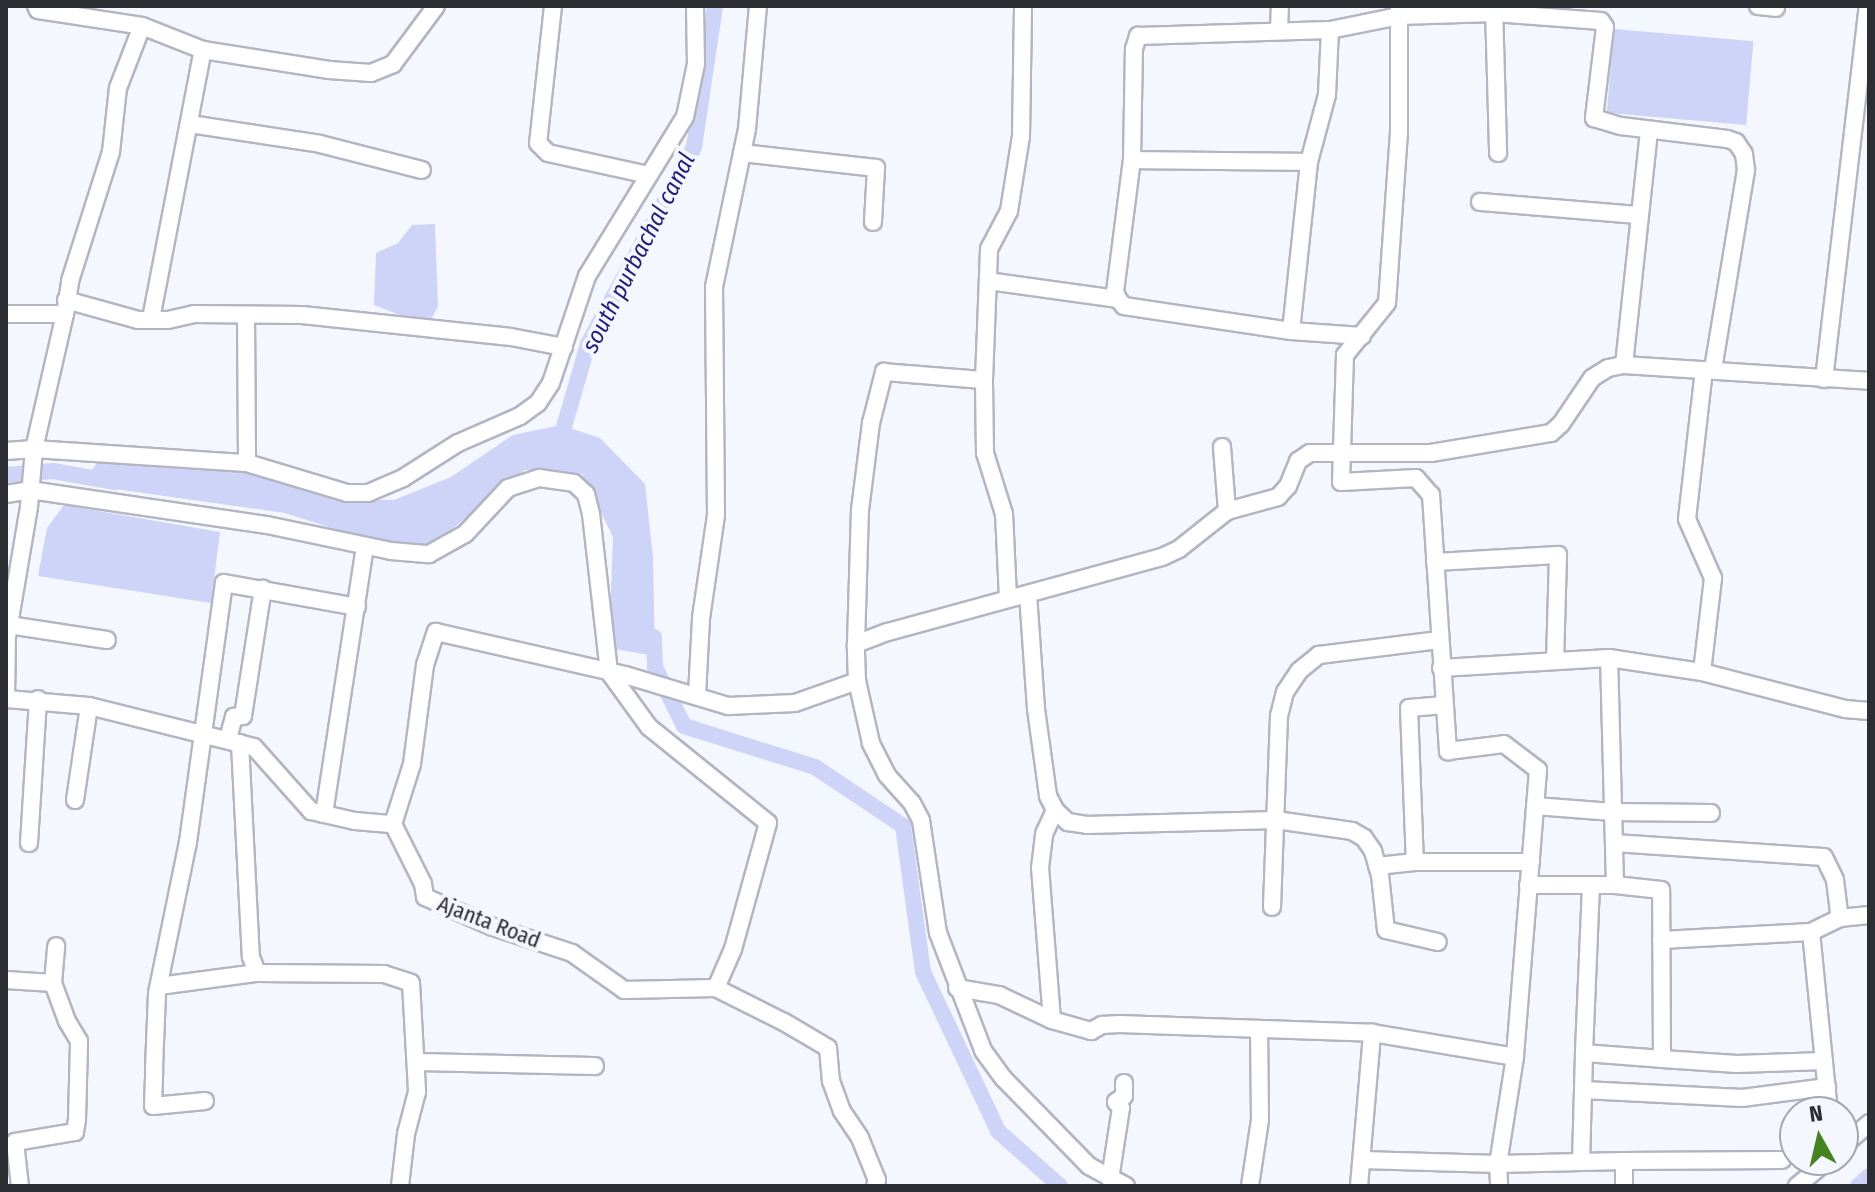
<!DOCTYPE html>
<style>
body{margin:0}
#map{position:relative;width:1875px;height:1192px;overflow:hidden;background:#f5f7fe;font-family:"Fira Sans Condensed",sans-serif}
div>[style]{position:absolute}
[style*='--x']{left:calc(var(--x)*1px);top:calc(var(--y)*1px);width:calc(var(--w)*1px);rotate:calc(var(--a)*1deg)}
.water>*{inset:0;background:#cdd4f7;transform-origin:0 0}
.canal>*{height:16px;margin:-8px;padding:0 8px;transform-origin:8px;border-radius:8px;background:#cdd4f7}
.roads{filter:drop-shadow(2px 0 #b3b6c2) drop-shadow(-2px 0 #b3b6c2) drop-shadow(0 2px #b3b6c2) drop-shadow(0 -2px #b3b6c2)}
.street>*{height:16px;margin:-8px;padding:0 8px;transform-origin:8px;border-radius:8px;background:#fff}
span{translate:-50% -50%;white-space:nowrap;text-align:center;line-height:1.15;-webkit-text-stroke:8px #f5f7fe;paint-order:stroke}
.street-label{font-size:22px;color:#2d2e33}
.water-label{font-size:24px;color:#221c7a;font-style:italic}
.frame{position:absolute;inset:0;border:8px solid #2d2e33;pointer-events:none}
.north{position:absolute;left:1779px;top:1096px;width:80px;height:80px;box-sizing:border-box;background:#f5f7fe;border:2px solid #a5a7ad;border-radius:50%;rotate:352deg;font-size:22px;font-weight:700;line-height:32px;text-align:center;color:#2d2e33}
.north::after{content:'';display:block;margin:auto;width:28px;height:36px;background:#468220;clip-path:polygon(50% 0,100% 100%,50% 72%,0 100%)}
</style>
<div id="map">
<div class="water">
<div style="left:1614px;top:29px;width:140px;height:84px;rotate:5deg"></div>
<div style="clip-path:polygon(435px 224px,438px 306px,428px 326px,374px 305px,376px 253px,398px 243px,412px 225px)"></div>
<div style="clip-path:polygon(561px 425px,600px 438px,645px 484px,653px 557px,655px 656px,609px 648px,613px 537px,582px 474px,525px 470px,426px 550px,347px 533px,285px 513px,101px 487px,90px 473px,102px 456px,280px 477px,333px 500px,394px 500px,451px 477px,513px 435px)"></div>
<div style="clip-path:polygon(64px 505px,220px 532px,211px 603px,38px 576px,47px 528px)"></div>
</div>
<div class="canal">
<div style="--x:559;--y:444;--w:104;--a:-73.8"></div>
<div style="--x:588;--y:344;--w:224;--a:-61.7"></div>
<div style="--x:694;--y:147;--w:143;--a:-81.5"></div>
<div style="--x:6;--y:475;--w:47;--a:-4.9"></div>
<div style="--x:53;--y:471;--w:63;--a:10.1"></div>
<div style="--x:654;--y:637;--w:30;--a:88"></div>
<div style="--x:655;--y:667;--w:66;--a:63.8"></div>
<div style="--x:684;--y:726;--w:137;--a:17.4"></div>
<div style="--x:815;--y:767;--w:106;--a:33.8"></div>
<div style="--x:903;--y:826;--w:147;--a:82.2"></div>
<div style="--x:923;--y:972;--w:176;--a:64.7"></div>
<div style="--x:998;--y:1131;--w:83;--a:41.6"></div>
<div style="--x:1858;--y:1186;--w:15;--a:-42"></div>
</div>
<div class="roads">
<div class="street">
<div style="--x:36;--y:6;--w:4;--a:63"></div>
<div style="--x:38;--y:10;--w:105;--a:8.7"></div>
<div style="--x:553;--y:6;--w:138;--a:96.2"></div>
<div style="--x:538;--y:143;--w:14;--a:45"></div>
<div style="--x:548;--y:153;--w:103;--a:12.3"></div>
<div style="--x:1494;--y:6;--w:147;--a:88.4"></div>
<div style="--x:1758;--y:6;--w:18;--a:6"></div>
<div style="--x:1399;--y:8;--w:124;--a:90"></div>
<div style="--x:1399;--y:132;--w:171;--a:94"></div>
<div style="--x:1387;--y:303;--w:67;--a:128.9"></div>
<div style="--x:1345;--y:355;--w:127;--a:91.8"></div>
<div style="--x:1341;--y:482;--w:75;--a:-3.1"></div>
<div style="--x:1416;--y:478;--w:23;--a:49"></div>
<div style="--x:1431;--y:495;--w:257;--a:86.2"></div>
<div style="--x:1448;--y:751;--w:56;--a:-7.1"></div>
<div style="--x:1504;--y:744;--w:43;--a:37.4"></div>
<div style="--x:1538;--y:770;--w:288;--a:94.6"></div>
<div style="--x:1515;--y:1057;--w:108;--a:99"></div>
<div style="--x:1498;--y:1164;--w:22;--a:87"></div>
<div style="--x:1279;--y:31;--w:25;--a:-88"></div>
<div style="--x:190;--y:124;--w:132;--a:8.7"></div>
<div style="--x:320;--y:144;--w:105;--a:14.3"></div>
<div style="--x:742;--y:153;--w:135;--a:6.4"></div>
<div style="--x:876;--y:168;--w:54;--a:93.2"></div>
<div style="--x:1132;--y:160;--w:177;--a:0.6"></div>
<div style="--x:1480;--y:202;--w:159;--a:4.7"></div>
<div style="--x:988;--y:281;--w:131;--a:7.9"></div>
<div style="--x:66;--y:300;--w:75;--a:15.5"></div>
<div style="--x:138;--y:320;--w:30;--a:0"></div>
<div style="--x:168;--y:320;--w:27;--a:-13"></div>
<div style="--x:194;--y:314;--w:108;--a:0.5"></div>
<div style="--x:302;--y:315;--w:210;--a:6"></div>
<div style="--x:511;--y:337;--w:54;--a:10.7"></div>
<div style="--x:6;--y:314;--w:59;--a:0"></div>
<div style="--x:65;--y:314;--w:33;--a:-81"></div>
<div style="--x:70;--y:281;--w:135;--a:-72.4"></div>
<div style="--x:111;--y:152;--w:64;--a:-83.8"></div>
<div style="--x:118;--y:88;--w:66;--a:-68.8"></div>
<div style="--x:142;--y:26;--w:66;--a:21.5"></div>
<div style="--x:203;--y:50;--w:128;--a:9"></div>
<div style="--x:329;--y:70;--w:42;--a:4.1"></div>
<div style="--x:371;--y:73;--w:24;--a:-22"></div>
<div style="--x:393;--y:64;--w:72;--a:-53.4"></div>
<div style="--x:246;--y:315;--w:148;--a:89.6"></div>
<div style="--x:151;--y:319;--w:274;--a:-79.1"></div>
<div style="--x:1291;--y:331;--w:170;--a:-83.9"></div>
<div style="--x:1309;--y:162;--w:69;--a:-75"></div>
<div style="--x:1327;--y:95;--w:65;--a:-87.4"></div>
<div style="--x:1362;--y:336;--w:71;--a:-176"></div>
<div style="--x:1291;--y:331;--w:169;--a:-171.5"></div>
<div style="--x:1124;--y:306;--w:9;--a:-131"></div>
<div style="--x:1118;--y:299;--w:8;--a:-113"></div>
<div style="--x:1115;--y:292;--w:133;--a:-82.7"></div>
<div style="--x:1132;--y:160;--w:111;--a:-89"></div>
<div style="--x:1134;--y:49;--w:14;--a:-73"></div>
<div style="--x:1138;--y:36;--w:192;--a:-1.8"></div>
<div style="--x:1330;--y:30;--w:70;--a:-11.5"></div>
<div style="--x:1399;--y:16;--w:95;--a:-1.8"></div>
<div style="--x:1494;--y:13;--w:107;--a:4.3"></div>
<div style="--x:1601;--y:21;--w:7;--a:56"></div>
<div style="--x:1605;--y:27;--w:92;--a:96.9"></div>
<div style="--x:1594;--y:118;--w:28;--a:17"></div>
<div style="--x:1621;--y:126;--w:107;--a:7"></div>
<div style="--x:1727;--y:139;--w:9;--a:18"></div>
<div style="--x:1736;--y:142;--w:14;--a:56"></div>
<div style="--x:1744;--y:154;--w:16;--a:83"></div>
<div style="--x:1746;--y:170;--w:203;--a:99.4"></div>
<div style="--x:1624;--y:365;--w:236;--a:-83.9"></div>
<div style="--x:1824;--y:379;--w:376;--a:-83.3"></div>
<div style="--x:1222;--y:447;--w:64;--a:85.5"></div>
<div style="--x:6;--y:451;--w:28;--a:-4"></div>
<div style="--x:34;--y:449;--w:213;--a:3.8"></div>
<div style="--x:247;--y:463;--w:104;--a:16.7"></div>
<div style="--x:347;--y:493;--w:21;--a:0"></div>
<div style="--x:368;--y:493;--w:38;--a:-23"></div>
<div style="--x:403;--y:478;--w:65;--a:-32.5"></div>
<div style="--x:458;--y:443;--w:68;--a:-23.5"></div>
<div style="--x:520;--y:416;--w:22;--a:-36"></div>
<div style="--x:538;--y:403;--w:24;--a:-57"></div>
<div style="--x:551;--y:383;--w:113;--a:-71.4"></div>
<div style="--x:587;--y:276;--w:187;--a:-58.4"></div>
<div style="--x:685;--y:117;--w:54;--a:-78.3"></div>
<div style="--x:696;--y:64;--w:58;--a:-91"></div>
<div style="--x:6;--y:494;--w:24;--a:-9"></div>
<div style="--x:30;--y:490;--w:240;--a:8.4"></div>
<div style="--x:267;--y:525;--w:127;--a:11.8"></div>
<div style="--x:391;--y:551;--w:38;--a:5"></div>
<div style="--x:429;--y:554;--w:41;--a:-29.1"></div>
<div style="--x:465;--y:534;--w:63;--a:-46.9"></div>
<div style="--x:508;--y:488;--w:33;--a:-18"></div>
<div style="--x:539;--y:478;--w:35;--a:8"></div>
<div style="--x:574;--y:483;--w:16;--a:43"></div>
<div style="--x:586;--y:494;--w:21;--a:76"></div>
<div style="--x:591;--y:514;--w:159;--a:83.5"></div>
<div style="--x:609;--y:672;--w:68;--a:54"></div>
<div style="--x:649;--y:727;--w:153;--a:38.9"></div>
<div style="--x:768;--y:823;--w:131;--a:105.5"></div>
<div style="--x:733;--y:949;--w:43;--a:113.6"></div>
<div style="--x:1435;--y:562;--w:123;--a:-3.3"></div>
<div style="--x:1558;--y:555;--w:106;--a:91.6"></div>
<div style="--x:1028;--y:594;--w:115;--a:86"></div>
<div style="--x:1036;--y:709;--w:88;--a:82.1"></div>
<div style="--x:1048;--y:796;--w:16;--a:63"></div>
<div style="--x:1055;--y:810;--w:18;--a:43"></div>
<div style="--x:1068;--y:822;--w:19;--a:9"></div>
<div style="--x:1087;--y:825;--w:189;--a:-1.5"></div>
<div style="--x:1276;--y:820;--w:77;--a:8.2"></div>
<div style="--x:1352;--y:831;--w:14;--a:30"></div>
<div style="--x:1364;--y:838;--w:16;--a:55"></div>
<div style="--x:1373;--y:851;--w:25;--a:74"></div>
<div style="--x:1380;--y:875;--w:55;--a:83.8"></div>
<div style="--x:1386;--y:930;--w:53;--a:13"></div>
<div style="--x:1008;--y:598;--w:84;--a:-92.7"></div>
<div style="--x:1004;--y:514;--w:64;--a:-107.3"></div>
<div style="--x:985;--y:453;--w:73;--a:-90.8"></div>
<div style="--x:984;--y:380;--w:131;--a:-87.8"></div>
<div style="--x:989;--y:249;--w:43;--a:-62.2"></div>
<div style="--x:1009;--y:211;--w:76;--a:-80.9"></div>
<div style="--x:1021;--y:136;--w:130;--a:-89.1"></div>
<div style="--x:9;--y:625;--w:99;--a:8.7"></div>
<div style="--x:856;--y:644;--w:134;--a:-88.3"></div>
<div style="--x:860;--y:510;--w:88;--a:-82.8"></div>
<div style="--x:871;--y:423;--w:53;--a:-75.7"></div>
<div style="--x:884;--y:372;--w:100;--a:4.6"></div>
<div style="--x:1441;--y:668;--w:168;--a:-3.4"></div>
<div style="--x:1609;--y:658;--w:94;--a:8.6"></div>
<div style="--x:1702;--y:672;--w:148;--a:14.5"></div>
<div style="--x:1845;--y:709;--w:24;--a:5"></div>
<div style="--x:1702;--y:672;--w:95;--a:-83.3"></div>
<div style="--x:1713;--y:578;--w:64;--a:-113.8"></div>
<div style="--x:1687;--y:519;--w:150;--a:-83.5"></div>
<div style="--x:697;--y:695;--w:77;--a:-87"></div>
<div style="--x:701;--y:618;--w:104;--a:-81.7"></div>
<div style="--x:716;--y:515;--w:228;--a:-90.5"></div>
<div style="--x:714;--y:287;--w:161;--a:-78.2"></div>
<div style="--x:747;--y:129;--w:123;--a:-84.9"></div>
<div style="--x:6;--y:699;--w:62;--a:-89.1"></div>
<div style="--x:7;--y:637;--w:132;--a:-80.4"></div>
<div style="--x:29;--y:507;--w:58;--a:-85.1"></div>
<div style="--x:34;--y:449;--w:139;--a:-77.1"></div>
<div style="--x:7;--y:699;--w:82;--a:4.9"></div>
<div style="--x:89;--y:706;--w:170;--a:14"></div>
<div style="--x:254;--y:747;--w:86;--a:48.3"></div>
<div style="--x:311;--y:811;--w:45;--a:12.8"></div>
<div style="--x:355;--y:821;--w:38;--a:5"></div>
<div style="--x:393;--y:824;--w:67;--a:63.4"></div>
<div style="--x:423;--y:884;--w:13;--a:81"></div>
<div style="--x:425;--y:897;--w:74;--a:23.8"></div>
<div style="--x:493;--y:927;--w:83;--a:18.2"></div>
<div style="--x:572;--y:953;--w:64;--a:35.4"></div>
<div style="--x:624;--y:990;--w:92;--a:-1.2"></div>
<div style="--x:716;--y:988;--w:76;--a:26.6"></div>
<div style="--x:784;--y:1022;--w:51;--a:30.6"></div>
<div style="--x:828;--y:1048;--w:33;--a:85"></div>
<div style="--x:831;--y:1081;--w:32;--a:70"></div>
<div style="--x:842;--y:1111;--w:32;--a:56"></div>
<div style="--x:860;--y:1138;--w:45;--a:68"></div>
<div style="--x:877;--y:1180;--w:6;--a:108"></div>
<div style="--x:1444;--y:705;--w:35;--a:175"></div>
<div style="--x:1409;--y:708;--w:154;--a:87.8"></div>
<div style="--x:1415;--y:862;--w:116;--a:0"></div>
<div style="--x:228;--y:739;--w:23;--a:-75"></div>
<div style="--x:234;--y:717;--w:9;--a:-6"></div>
<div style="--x:243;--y:716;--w:129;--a:-81.1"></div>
<div style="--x:240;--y:743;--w:214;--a:87.1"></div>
<div style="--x:251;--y:957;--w:17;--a:69"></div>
<div style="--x:257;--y:973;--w:127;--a:0.5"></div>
<div style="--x:384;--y:974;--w:28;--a:18"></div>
<div style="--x:411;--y:983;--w:109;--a:86.8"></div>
<div style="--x:417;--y:1092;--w:43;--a:104.7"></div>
<div style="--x:406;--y:1134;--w:52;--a:96.6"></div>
<div style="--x:75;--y:800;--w:95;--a:-81.5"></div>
<div style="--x:1535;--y:806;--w:78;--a:4.4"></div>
<div style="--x:1613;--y:812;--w:98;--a:0.6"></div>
<div style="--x:324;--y:814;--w:271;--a:-81.3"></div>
<div style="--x:393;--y:824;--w:63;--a:-72.4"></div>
<div style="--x:412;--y:764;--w:100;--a:-82.5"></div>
<div style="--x:425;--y:665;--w:35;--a:-72"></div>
<div style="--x:436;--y:632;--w:194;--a:12.8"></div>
<div style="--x:625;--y:675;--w:108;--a:16.8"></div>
<div style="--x:728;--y:706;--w:67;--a:-2.6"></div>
<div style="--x:795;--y:703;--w:66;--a:-19.5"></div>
<div style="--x:29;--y:843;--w:144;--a:-86.4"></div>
<div style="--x:1614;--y:843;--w:210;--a:3.8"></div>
<div style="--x:1824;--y:857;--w:25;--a:64"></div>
<div style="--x:1835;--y:880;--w:38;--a:83"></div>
<div style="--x:1377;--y:866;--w:38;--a:-6"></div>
<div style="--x:1528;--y:885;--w:87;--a:0"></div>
<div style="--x:1615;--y:885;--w:227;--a:-91.5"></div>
<div style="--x:1591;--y:885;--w:168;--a:92.4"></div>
<div style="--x:1584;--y:1053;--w:78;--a:4.4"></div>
<div style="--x:1662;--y:1059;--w:169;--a:-90.3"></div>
<div style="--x:1661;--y:890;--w:46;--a:-173.8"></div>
<div style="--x:1272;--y:907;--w:191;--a:-87.9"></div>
<div style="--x:1279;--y:716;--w:25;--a:-76"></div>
<div style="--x:1285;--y:692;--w:25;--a:-56"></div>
<div style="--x:1299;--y:671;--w:26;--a:-39"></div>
<div style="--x:1319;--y:655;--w:121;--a:-7.1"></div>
<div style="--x:1811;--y:932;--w:181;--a:84.3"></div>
<div style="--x:1661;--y:940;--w:150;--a:-3.1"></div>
<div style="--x:1811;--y:932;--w:32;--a:-26"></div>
<div style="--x:1840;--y:918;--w:29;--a:-6"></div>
<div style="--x:6;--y:980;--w:47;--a:3.7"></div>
<div style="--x:159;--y:986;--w:99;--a:-7.6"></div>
<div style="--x:957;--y:988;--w:43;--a:9.5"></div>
<div style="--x:999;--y:995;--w:59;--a:25.3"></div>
<div style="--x:1052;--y:1020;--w:41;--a:15.8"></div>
<div style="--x:1091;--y:1031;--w:13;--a:-29"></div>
<div style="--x:1102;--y:1025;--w:17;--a:-3"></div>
<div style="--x:1119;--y:1024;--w:253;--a:2"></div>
<div style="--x:1052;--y:1020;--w:152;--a:-94.5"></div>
<div style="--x:1040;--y:868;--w:34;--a:-83"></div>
<div style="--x:1044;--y:834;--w:26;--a:-65"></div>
<div style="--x:1662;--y:1059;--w:75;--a:3.8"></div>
<div style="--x:1737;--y:1064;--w:87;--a:-2"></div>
<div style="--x:417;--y:1062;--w:178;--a:1.3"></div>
<div style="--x:1583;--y:1090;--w:159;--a:2.9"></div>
<div style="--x:1742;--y:1098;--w:86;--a:-7.4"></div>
<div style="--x:205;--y:1101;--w:52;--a:174.5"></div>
<div style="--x:153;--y:1106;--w:38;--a:-88"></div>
<div style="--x:154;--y:1068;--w:75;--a:-87.7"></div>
<div style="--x:157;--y:993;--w:154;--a:-78.4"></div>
<div style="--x:188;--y:842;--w:261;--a:-82.1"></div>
<div style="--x:224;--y:583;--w:135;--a:10.2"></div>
<div style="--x:1843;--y:1146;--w:35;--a:-41"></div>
<div style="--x:1362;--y:1160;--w:136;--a:1.7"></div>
<div style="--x:1498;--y:1164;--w:83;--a:-1.4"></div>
<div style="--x:1581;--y:1162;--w:109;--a:-88.4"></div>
<div style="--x:1624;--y:1161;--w:158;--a:-0.4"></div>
<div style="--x:1581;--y:1162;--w:43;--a:-1.3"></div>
<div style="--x:1624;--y:1161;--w:25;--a:90"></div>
<div style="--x:1110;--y:1179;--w:72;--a:-81.2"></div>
<div style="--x:1121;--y:1108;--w:8;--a:-130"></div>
<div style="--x:1116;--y:1102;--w:10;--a:-37"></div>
<div style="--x:1124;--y:1096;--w:13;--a:-90"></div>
<div style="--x:20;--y:1186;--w:44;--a:-96.5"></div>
<div style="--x:15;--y:1142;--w:61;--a:-9.5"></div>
<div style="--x:75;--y:1132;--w:12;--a:-81"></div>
<div style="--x:77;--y:1120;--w:79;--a:-88.5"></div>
<div style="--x:79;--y:1041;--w:23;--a:-121"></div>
<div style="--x:67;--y:1021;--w:40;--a:-110.2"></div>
<div style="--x:53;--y:983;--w:37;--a:-85"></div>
<div style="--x:1126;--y:1186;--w:42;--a:-151.6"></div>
<div style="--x:1089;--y:1166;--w:123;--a:-134.3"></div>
<div style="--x:1003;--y:1078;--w:34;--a:-126"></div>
<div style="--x:983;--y:1050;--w:125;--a:-111"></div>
<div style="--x:938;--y:933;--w:114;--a:-98.6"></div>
<div style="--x:921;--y:820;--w:19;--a:-118"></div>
<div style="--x:912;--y:803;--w:38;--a:-132"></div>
<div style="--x:887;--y:775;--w:36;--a:-117"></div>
<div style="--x:871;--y:743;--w:64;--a:-102.7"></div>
<div style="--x:857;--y:681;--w:37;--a:-92"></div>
<div style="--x:856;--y:644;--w:34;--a:-21"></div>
<div style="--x:888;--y:632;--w:284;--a:-15.3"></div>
<div style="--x:1162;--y:557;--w:19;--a:-25"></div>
<div style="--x:1179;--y:549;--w:61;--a:-38.4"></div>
<div style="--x:1227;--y:511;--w:53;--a:-15.4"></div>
<div style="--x:1278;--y:497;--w:15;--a:-48"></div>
<div style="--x:1288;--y:486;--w:27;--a:-68"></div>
<div style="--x:1298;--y:461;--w:14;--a:-34"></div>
<div style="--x:1310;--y:453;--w:121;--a:0"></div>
<div style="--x:1431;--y:453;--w:122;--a:-9.5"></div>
<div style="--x:1551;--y:433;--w:13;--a:-42"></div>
<div style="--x:1561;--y:424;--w:55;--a:-56"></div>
<div style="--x:1592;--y:378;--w:19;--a:-32"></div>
<div style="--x:1608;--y:368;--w:16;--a:-11"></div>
<div style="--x:1624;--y:365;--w:246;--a:3.7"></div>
<div style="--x:1250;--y:1186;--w:67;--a:-81.4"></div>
<div style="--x:1260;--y:1120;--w:91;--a:-90.6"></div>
<div style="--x:1359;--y:1186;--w:154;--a:-85.1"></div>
<div style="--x:1372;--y:1033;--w:145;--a:9.5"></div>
<div style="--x:1797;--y:1186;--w:40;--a:-40"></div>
</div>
</div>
<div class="street-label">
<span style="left:489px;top:922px;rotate:21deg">Ajanta Road</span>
</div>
<div class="water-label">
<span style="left:639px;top:253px;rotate:-63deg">south purbachal canal</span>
</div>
<div class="frame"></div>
<div class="north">N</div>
</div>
